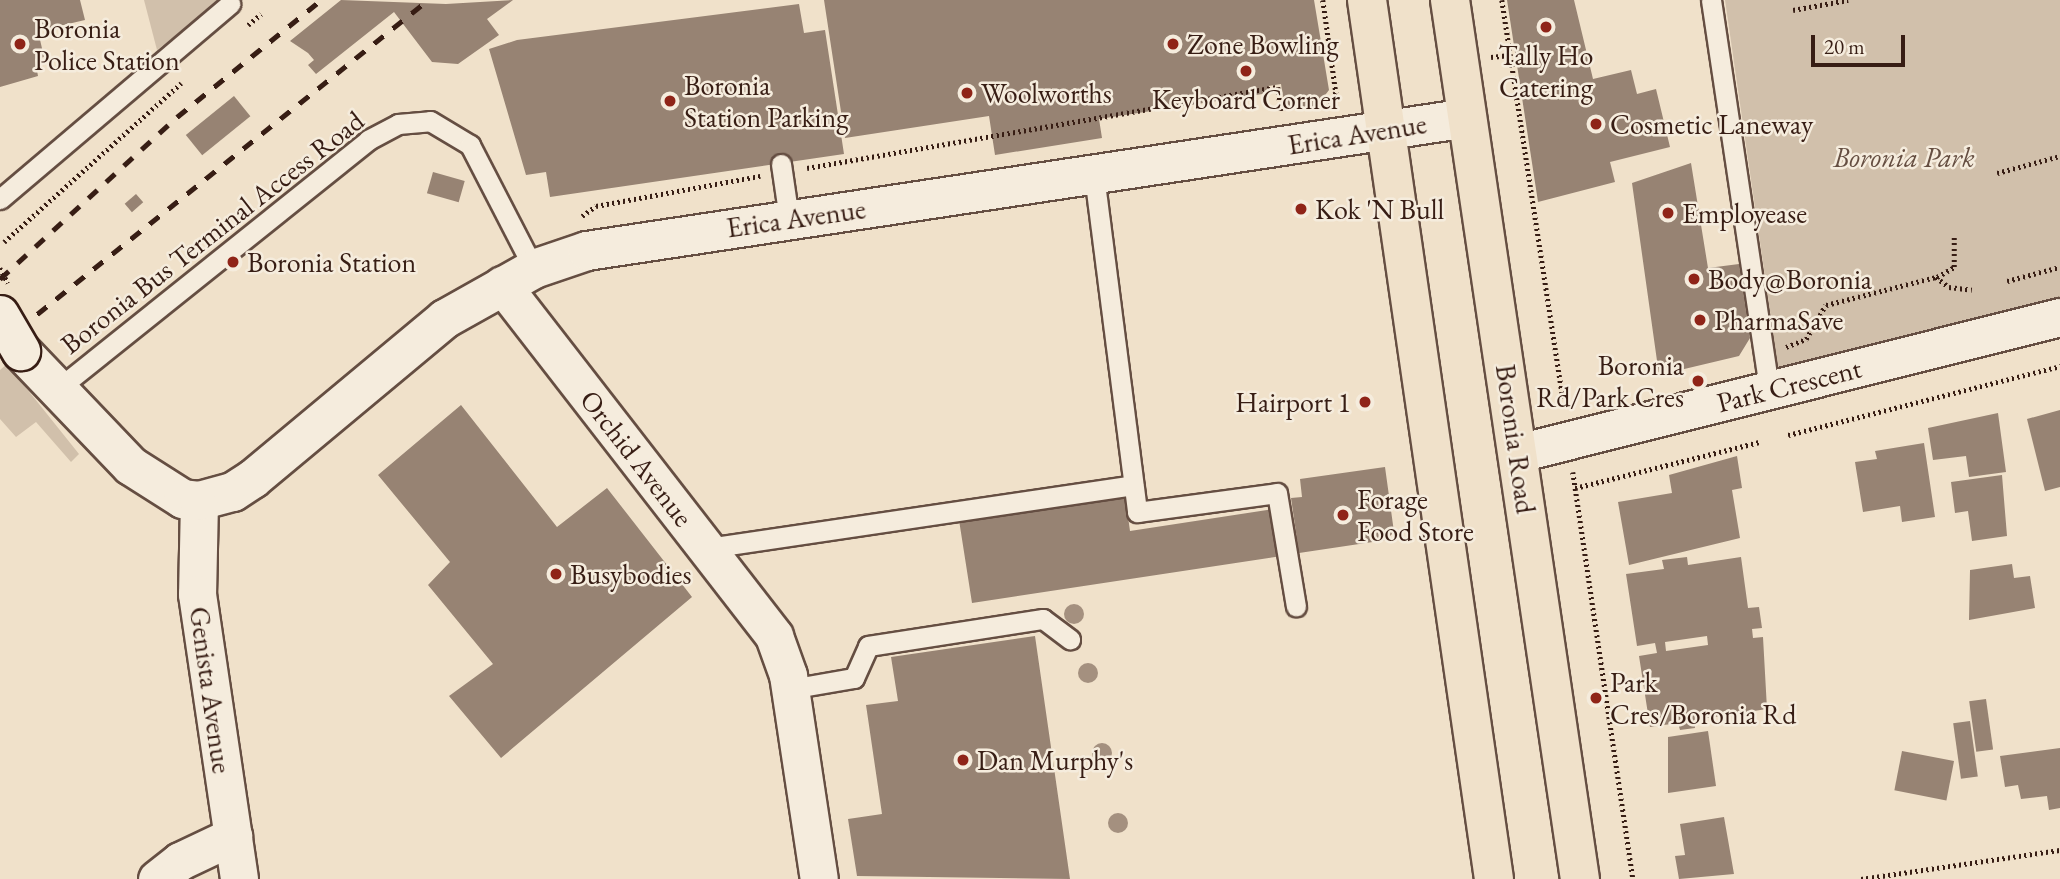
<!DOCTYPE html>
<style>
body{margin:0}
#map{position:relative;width:2060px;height:879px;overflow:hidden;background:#f0e1ca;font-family:"EB Garamond",serif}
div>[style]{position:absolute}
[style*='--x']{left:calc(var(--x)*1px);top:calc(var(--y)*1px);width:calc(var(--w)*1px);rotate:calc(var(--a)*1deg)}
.green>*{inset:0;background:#d1c0ab}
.building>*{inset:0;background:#978373;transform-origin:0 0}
.path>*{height:4.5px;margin-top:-2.25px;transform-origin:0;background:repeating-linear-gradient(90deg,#371d14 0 2px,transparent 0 5.5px)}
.roads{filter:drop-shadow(2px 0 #654e42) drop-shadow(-2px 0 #654e42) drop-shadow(0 2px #654e42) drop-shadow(0 -2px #654e42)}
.service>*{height:19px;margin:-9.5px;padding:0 9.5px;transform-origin:9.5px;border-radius:9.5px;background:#f5ecdd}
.minor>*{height:37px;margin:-18.5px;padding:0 18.5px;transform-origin:18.5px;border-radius:18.5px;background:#f5ecdd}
.secondary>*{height:38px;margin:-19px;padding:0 19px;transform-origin:19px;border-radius:19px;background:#f5ecdd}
.primary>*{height:38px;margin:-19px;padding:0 19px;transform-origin:19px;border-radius:19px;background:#f0e1ca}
.rail>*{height:5px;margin-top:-2.5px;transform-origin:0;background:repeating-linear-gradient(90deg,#371d14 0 12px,transparent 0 24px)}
.bridges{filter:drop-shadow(2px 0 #371d14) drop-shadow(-2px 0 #371d14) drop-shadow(0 2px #371d14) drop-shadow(0 -2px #371d14)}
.secondary-bridge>*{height:38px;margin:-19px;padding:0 19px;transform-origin:19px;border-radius:19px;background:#f5ecdd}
.trees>*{width:20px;height:20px;margin:-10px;border-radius:50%;background:#a4907f}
.dots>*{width:19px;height:19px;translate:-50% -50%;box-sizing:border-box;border:4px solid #f5ecdd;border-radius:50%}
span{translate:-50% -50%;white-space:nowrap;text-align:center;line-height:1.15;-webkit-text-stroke:5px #f5ecdd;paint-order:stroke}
.poi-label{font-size:28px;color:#371d14}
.left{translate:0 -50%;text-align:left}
.right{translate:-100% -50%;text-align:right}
.street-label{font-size:28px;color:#371d14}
.park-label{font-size:28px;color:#654e41;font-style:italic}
.scale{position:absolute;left:1811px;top:35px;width:94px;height:32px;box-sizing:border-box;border:4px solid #371d14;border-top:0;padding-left:9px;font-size:21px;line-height:24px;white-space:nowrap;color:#371d14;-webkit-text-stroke:5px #f5ecdd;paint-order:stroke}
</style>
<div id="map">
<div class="green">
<div style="clip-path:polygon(144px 0,221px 0,157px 50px)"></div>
<div style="clip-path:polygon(1725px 0,2060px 0,2060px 317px,1781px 387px)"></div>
<div style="clip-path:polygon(7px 364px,79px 454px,71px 462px,36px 422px,16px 437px,0 419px,0 370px)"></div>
</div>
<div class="building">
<div style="clip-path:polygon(0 0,80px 0,85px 20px,38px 31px,44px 57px,35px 59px,38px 76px,0 87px)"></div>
<div style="clip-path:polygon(341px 0,446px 4px,513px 0,487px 19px,499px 35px,458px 64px,432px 62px,394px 12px,316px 74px,308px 65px,314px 60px,308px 53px,290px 41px)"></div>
<div style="clip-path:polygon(824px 0,1314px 0,1329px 90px,1316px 107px,1285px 111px,1281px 84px,1268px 86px,1269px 93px,1099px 119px,1102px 138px,995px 155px,989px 116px,845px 138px)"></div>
<div style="clip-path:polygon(1507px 0,1574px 0,1593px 79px,1631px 70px,1637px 94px,1656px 89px,1670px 147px,1610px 162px,1615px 182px,1538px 202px)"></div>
<div style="clip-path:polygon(799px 4px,804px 33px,825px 30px,844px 154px,550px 197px,546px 172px,526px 175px,489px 49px,517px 40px)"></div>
<div style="left:234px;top:96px;width:26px;height:62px;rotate:51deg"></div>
<div style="clip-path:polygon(1691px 163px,1708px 268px,1739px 264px,1750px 338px,1739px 356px,1659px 375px,1632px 183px)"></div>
<div style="left:433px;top:172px;width:33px;height:22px;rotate:16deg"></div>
<div style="left:136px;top:194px;width:11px;height:15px;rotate:49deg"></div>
<div style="clip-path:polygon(461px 405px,557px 527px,607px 488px,692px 597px,501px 758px,449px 696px,493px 664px,428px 585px,450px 562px,378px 475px)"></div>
<div style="clip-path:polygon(2060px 410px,2060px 487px,2045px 491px,2027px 419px)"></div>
<div style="clip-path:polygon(1998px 413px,2006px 472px,1969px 477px,1966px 456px,1933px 460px,1928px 428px)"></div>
<div style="clip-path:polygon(1924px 443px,1935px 517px,1902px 522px,1900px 506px,1863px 512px,1855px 462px,1877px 459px,1875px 451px)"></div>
<div style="clip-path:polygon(1737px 456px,1742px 488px,1732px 490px,1740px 538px,1629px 565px,1618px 502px,1672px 493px,1669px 475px)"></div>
<div style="clip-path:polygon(1385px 467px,1394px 532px,1386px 540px,1299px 553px,1291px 498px,1302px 497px,1300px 479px)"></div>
<div style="clip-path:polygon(2002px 475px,2007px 536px,1972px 541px,1968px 511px,1955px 513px,1951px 482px)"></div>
<div style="clip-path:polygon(1125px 495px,1130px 531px,1273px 509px,1282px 556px,972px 603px,959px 520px)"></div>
<div style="clip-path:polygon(evenodd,1687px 557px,1688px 565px,1741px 557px,1748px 608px,1759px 607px,1762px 628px,1752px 629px,1753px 638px,1763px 637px,1767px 709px,1694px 720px,1695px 728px,1680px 730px,1678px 723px,1650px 727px,1639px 656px,1657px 653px,1655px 643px,1637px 646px,1626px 574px,1664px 569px,1662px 560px,1687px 557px,1707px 636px,1708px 645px,1666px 651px,1665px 642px,1707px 636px)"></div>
<div style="clip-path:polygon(2012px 564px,2014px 578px,2030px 576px,2035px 608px,1969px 620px,1970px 570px)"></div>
<div style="clip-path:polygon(1035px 636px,1070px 879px,857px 876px,848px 819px,882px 814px,866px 705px,898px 701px,891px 657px)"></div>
<div style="left:1986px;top:699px;width:51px;height:17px;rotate:82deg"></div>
<div style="left:1970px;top:721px;width:56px;height:17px;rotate:82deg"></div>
<div style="clip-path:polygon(1708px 731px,1716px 786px,1668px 793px,1668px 737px)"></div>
<div style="clip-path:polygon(2060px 748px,2060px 808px,2049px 810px,2047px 796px,2021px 799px,2018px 785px,2005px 787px,2000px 756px)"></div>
<div style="left:1902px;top:751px;width:53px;height:40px;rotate:11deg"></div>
<div style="clip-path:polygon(1724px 817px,1734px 874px,1679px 879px,1675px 856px,1685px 855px,1680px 824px)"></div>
</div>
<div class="path">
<div style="--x:1323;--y:0;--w:94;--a:82"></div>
<div style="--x:1336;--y:93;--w:13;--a:132"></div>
<div style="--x:1502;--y:0;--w:412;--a:81.3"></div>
<div style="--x:1793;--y:10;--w:56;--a:-10.3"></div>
<div style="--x:248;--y:25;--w:17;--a:-40"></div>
<div style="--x:1491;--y:57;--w:19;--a:-6"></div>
<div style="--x:807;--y:168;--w:478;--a:-9.8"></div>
<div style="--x:1278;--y:87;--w:24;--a:83"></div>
<div style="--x:1997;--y:173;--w:65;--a:-15.1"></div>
<div style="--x:582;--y:216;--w:17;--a:-36"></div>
<div style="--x:596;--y:206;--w:167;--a:-10.4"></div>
<div style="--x:4;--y:242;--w:238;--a:-41.9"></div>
<div style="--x:0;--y:268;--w:17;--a:62"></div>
<div style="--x:1937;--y:277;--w:20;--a:-30"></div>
<div style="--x:1954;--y:267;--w:33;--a:-90"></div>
<div style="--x:2007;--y:281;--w:55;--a:-14.8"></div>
<div style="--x:1786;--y:347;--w:22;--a:-22"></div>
<div style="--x:1806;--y:339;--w:39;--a:-60"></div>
<div style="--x:1826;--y:305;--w:114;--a:-14.3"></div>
<div style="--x:1936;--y:277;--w:16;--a:38"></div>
<div style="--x:1949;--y:287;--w:23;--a:7"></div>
<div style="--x:1788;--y:435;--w:281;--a:-14.2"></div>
<div style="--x:1573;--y:472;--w:411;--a:81.6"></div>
<div style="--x:1575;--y:488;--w:191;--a:-14"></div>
<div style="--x:1861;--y:879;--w:201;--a:-8.3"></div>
</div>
<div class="roads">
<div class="service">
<div style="--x:1711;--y:0;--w:394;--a:81.5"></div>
<div style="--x:781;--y:164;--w:56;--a:81.7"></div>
<div style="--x:1094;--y:175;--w:340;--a:82.7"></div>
<div style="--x:1137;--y:512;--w:141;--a:-7.7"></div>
<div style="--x:1277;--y:493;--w:115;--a:80.5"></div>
<div style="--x:0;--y:199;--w:302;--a:-40.3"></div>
<div style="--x:54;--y:392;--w:403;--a:-38.7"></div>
<div style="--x:368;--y:140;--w:34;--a:-28"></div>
<div style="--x:398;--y:124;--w:32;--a:-5"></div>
<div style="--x:430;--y:121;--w:47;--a:31"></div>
<div style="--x:470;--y:145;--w:140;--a:62.7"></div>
<div style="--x:708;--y:548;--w:430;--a:-8.4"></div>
<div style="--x:790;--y:689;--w:65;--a:-9.8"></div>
<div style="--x:854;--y:678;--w:35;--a:-66"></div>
<div style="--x:868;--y:646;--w:177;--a:-8.8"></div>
<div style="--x:1043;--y:619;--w:34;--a:37"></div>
</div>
<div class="minor">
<div style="--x:502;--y:285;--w:444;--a:52.2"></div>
<div style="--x:774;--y:636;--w:41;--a:70.3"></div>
<div style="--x:788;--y:675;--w:206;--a:81.4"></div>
<div style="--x:1518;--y:453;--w:559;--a:-14.09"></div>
<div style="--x:199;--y:501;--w:93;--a:91.2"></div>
<div style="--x:197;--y:594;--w:288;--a:81.6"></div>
<div style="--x:157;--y:879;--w:29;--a:-38"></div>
<div style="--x:180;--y:861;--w:59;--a:-25.3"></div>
</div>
<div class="secondary">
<div style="--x:21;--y:351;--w:159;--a:46.3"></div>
<div style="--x:131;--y:466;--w:62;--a:32.4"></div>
<div style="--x:183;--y:499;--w:16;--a:7"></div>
<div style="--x:199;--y:501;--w:35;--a:-15"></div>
<div style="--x:233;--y:492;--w:24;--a:-33"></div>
<div style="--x:253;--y:479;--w:250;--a:-39.8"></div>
<div style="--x:445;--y:319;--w:102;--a:-29.3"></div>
<div style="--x:534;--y:269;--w:56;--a:-18.8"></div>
<div style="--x:587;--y:251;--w:890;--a:-8.59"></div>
</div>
<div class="primary">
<div style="--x:1367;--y:0;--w:888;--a:81.78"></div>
<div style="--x:1450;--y:0;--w:889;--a:81.59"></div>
</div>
</div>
<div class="rail">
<div style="--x:0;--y:279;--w:240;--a:-42.5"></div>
<div style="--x:177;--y:117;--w:186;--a:-39.1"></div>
<div style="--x:0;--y:344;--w:549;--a:-38.79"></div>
</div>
<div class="bridges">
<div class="secondary-bridge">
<div style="--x:0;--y:315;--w:42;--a:59.7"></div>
</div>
</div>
<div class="trees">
<div style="left:1074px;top:614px"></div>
<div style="left:1088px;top:673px"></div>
<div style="left:1102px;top:753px"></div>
<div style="left:1118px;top:823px"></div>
</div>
<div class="dots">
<div style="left:1546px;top:27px;background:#8f2418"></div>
<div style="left:20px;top:44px;background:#8f2418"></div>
<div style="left:1173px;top:44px;background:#8f2418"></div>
<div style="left:1246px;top:71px;background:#8f2418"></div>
<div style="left:967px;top:93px;background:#8f2418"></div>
<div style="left:670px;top:101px;background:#8f2418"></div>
<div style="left:1596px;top:124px;background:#8f2418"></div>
<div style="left:1301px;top:209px;background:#8f2418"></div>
<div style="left:1668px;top:213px;background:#8f2418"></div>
<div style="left:233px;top:262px;background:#8f2418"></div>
<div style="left:1694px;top:279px;background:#8f2418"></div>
<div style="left:1700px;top:320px;background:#8f2418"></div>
<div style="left:1698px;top:381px;background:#8f2418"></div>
<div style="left:1365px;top:402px;background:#8f2418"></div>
<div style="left:1343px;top:515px;background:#8f2418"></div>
<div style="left:556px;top:574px;background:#8f2418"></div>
<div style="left:1596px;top:698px;background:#8f2418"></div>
<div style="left:963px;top:760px;background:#8f2418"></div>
</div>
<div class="poi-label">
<span class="left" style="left:34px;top:44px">Boronia<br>Police Station</span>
<span class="left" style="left:1187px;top:44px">Zone Bowling</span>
<span style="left:1546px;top:71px">Tally Ho<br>Catering</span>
<span class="left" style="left:684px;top:101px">Boronia<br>Station Parking</span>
<span class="left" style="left:981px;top:93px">Woolworths</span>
<span style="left:1246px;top:99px">Keyboard Corner</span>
<span class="left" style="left:1610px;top:124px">Cosmetic Laneway</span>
<span class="left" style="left:1315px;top:209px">Kok 'N Bull</span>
<span class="left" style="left:1682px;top:213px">Employease</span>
<span class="left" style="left:247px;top:262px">Boronia Station</span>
<span class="left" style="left:1708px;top:279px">Body@Boronia</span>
<span class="left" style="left:1714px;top:320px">PharmaSave</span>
<span class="right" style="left:1684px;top:381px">Boronia<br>Rd/Park Cres</span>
<span class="right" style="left:1351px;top:402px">Hairport 1</span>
<span class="left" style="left:1357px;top:515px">Forage<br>Food Store</span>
<span class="left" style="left:570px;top:574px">Busybodies</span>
<span class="left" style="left:1610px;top:698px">Park<br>Cres/Boronia Rd</span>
<span class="left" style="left:977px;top:760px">Dan Murphy's</span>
</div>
<div class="street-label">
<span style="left:1357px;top:134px;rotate:-9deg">Erica Avenue</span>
<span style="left:796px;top:218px;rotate:-8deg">Erica Avenue</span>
<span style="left:212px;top:232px;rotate:-38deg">Boronia Bus Terminal Access Road</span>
<span style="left:1789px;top:385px;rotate:-14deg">Park Crescent</span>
<span style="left:1516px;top:439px;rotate:82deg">Boronia Road</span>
<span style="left:637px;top:458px;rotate:52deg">Orchid Avenue</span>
<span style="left:211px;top:690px;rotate:82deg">Genista Avenue</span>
</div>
<div class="park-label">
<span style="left:1904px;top:157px">Boronia Park</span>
</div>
<div class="scale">20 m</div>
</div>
